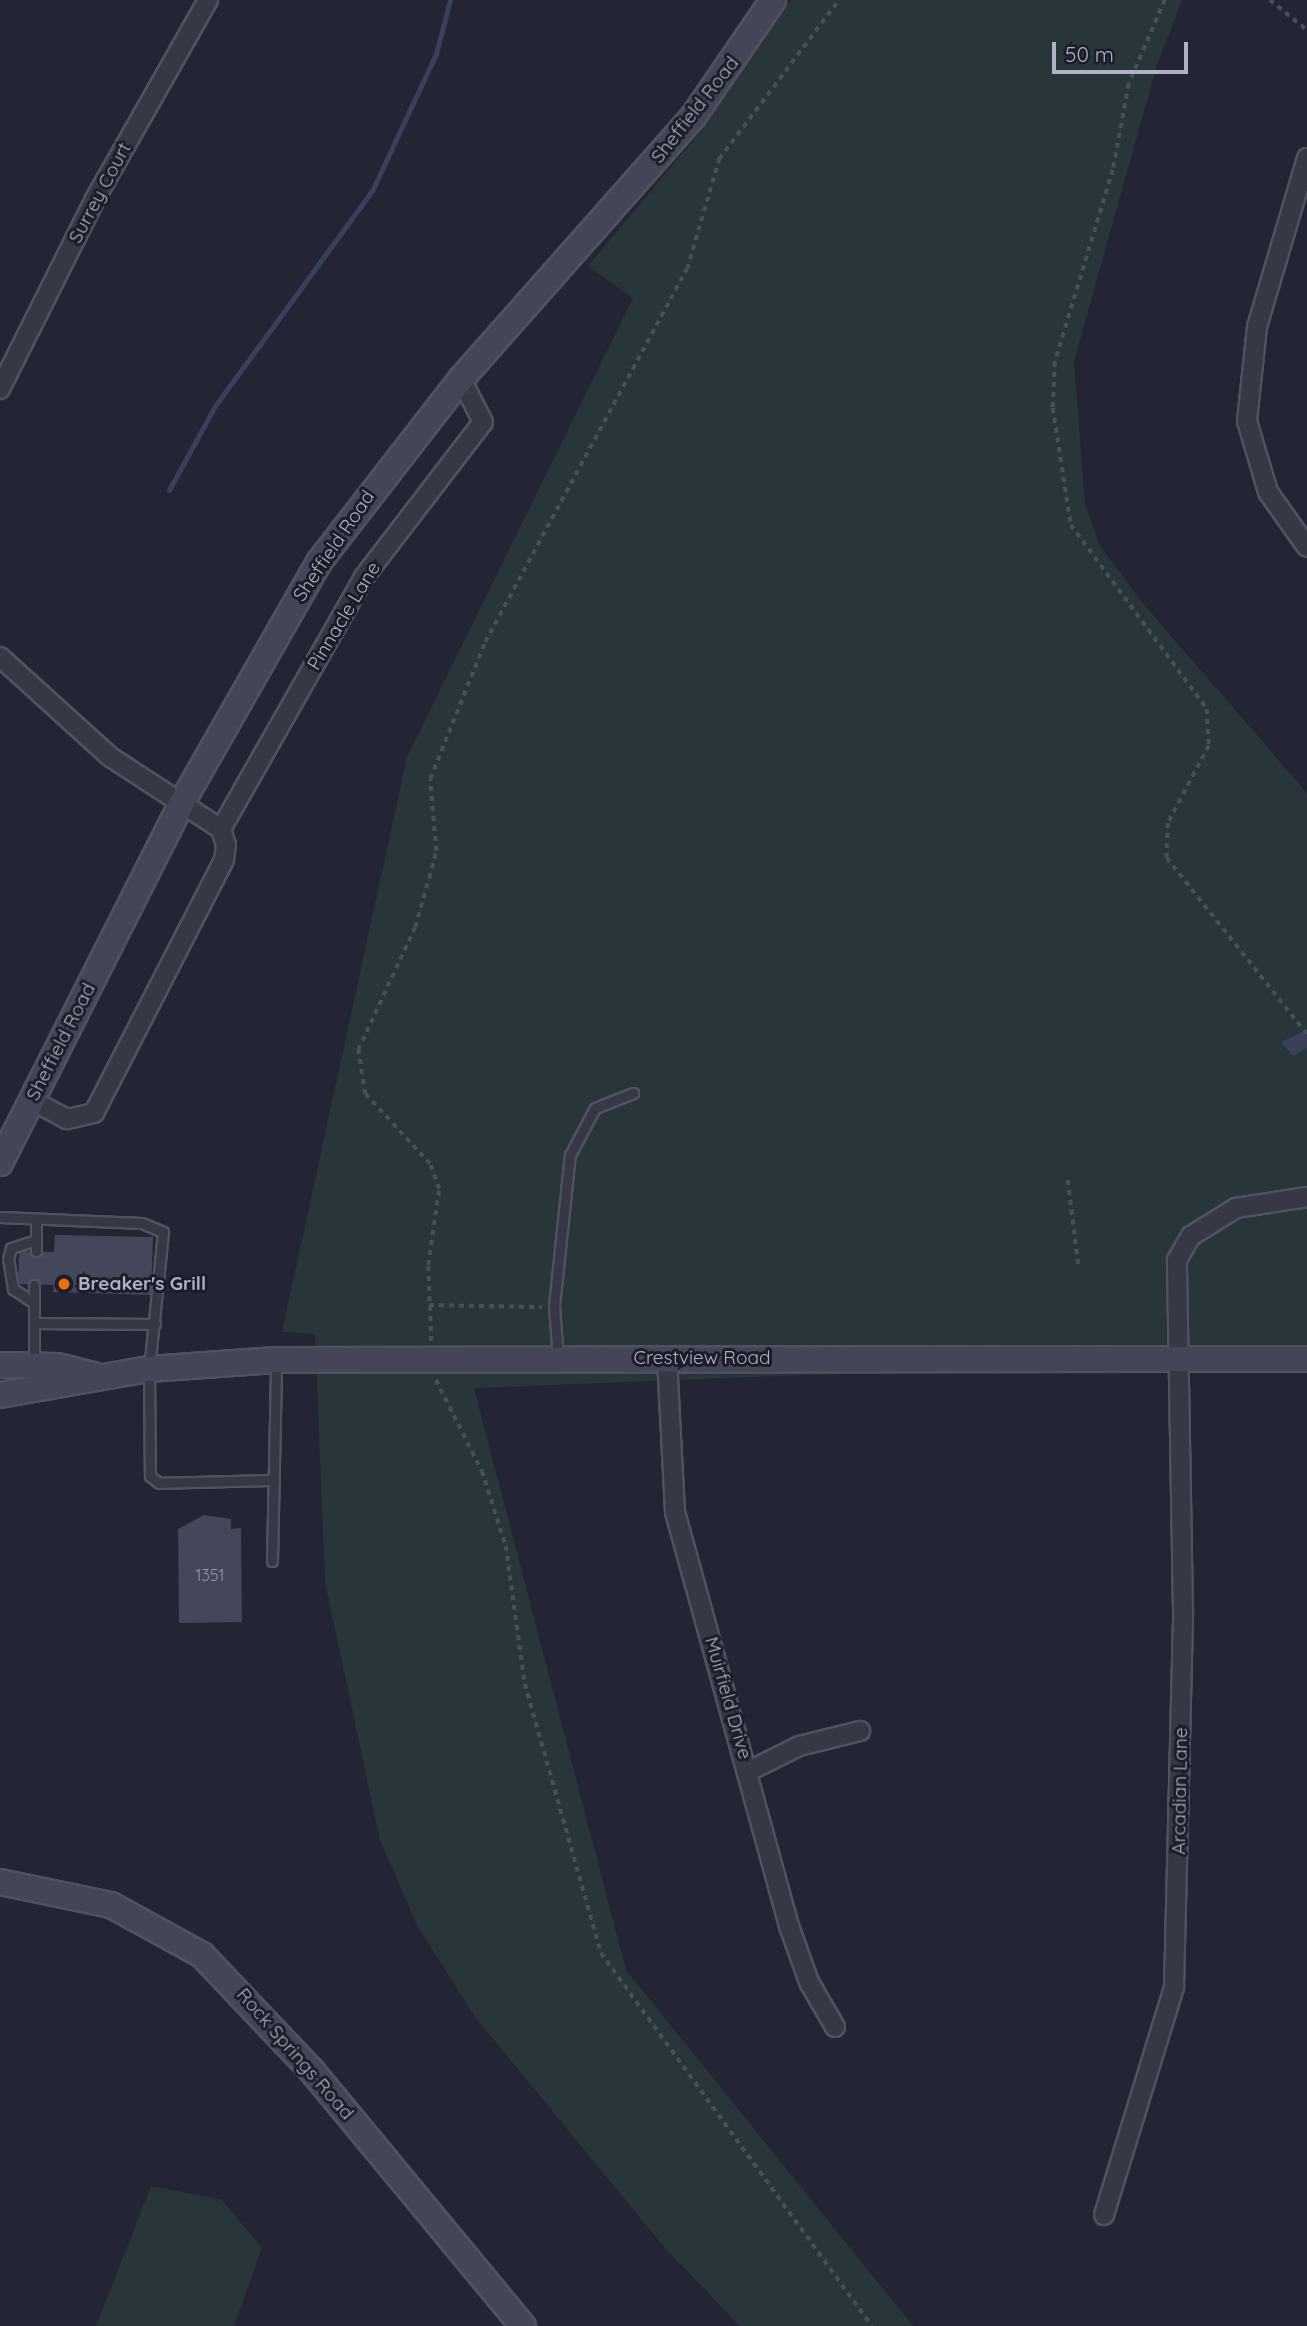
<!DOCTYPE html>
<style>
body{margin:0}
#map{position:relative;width:1307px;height:2326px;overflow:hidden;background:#232534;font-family:Quicksand,sans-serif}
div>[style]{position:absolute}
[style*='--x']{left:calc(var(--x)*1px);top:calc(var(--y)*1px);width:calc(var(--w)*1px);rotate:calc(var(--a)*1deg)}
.green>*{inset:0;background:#28353a}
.water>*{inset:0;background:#3a3f5c}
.stream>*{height:5px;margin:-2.5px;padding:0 2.5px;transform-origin:2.5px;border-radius:2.5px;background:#3a3f5c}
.building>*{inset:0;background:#444759}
.path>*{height:3.5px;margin-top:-1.75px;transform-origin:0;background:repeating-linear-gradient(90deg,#465057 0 5px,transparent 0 10px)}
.roads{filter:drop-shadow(2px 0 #505260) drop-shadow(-2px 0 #505260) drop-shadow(0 2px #505260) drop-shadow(0 -2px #505260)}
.lane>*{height:9px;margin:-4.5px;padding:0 4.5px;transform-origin:4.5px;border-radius:4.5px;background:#363845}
.street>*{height:18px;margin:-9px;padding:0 9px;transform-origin:9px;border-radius:9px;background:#363845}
.secondary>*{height:24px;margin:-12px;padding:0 12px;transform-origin:12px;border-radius:12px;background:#444658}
.dots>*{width:19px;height:19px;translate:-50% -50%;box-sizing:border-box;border:4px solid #1b1d2a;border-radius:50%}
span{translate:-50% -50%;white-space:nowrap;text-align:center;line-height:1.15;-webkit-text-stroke:6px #1b1d2a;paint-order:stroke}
.number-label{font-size:16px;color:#9597a8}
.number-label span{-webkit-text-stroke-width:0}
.street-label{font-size:19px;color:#b0b2c2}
.poi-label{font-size:19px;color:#b0b2c2;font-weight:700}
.left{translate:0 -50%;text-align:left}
.scale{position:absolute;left:1052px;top:42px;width:136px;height:32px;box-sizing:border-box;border:4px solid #b0b2c2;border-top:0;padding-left:9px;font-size:21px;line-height:24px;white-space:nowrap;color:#b0b2c2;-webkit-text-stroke:5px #1b1d2a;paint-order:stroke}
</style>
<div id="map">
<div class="green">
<div style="clip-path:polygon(791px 0,1182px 0,1157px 65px,1074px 361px,1085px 504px,1100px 546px,1145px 606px,1307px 793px,1307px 1370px,981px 1368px,474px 1388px,626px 1970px,913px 2326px,740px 2326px,665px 2248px,475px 2017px,417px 1925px,380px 1840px,325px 1582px,315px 1334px,282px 1332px,407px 757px,633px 298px,588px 266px,706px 125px)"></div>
<div style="clip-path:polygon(151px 2186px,222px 2200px,262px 2248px,234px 2326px,96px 2326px)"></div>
</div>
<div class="water">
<div style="clip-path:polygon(1307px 1030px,1307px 1048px,1293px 1056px,1281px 1042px)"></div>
</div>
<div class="stream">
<div style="--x:169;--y:490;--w:96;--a:-61.3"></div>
<div style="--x:215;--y:406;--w:266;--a:-53.9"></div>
<div style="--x:372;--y:191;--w:151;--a:-65"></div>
<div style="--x:436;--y:54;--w:56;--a:-75.5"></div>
</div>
<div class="building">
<div style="clip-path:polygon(55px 1235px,153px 1237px,151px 1295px,53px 1292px,54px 1285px,18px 1284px,19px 1251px,54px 1252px)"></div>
<div style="clip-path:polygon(204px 1515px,231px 1519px,231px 1529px,241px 1528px,242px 1622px,179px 1623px,178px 1529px)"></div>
</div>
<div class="path">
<div style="--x:1165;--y:0;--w:91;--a:113.2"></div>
<div style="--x:1129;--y:84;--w:87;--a:100.5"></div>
<div style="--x:1113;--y:170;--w:201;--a:106.8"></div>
<div style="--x:1055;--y:362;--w:46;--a:92.5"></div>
<div style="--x:1053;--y:408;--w:118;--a:81.3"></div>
<div style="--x:1071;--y:525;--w:229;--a:53.5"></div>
<div style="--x:1207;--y:709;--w:37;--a:87"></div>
<div style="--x:1209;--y:746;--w:87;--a:118"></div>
<div style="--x:1168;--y:823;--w:35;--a:92"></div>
<div style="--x:1167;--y:858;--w:225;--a:51.5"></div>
<div style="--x:1270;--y:0;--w:48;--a:39"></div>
<div style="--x:1068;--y:1180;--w:90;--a:83"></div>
<div style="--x:429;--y:1305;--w:113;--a:1"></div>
<div style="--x:431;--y:1341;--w:76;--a:-92.3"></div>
<div style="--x:428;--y:1265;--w:77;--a:-81.8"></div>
<div style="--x:439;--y:1189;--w:27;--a:-110"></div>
<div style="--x:430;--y:1164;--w:96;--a:-132.9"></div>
<div style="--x:365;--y:1094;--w:45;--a:-99"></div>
<div style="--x:358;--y:1050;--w:136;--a:-65.1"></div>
<div style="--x:415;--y:927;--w:51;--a:-74.1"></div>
<div style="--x:429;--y:878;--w:28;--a:-75"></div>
<div style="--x:436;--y:851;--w:72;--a:-94.8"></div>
<div style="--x:430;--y:779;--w:148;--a:-68.1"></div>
<div style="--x:485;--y:642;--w:424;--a:-61.6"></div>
<div style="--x:687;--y:269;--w:115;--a:-73.8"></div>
<div style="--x:719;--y:159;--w:199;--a:-53"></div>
<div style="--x:436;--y:1380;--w:102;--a:63.2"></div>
<div style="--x:482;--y:1471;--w:79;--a:72.3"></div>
<div style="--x:506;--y:1546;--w:139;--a:82.2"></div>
<div style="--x:525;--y:1684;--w:280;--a:74.2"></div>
<div style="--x:601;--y:1953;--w:461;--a:54"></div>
</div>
<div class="roads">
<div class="lane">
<div style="--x:0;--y:1217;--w:142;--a:2.4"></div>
<div style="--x:142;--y:1223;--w:23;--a:23"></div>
<div style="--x:163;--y:1232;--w:138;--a:95.8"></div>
<div style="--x:149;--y:1369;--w:107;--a:89.5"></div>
<div style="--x:150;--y:1476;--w:11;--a:38"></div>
<div style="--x:159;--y:1483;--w:115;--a:-1.5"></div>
<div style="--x:36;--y:1251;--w:31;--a:-90"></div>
<div style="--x:34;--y:1303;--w:25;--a:-146"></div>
<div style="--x:13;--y:1289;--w:30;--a:-99"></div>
<div style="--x:8;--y:1259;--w:11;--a:-75"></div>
<div style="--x:11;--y:1248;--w:26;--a:-18"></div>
<div style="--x:34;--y:1323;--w:121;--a:0.5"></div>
<div style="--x:558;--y:1359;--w:53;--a:-94.3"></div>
<div style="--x:554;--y:1306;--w:152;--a:-84"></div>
<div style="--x:570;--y:1155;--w:53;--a:-62"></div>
<div style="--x:595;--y:1108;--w:41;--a:-21.5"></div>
<div style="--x:34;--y:1363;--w:78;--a:-90"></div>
<div style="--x:272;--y:1561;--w:199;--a:-88.8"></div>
</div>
<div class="street">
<div style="--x:1307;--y:158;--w:176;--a:106.5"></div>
<div style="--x:1257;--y:327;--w:95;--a:96.1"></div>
<div style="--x:1247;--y:421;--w:74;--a:73.5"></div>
<div style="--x:1268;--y:492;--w:67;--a:54.7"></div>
<div style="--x:0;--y:389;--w:212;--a:-63.4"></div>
<div style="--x:95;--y:199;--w:229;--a:-60.4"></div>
<div style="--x:0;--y:657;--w:147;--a:42.2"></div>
<div style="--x:109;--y:756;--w:134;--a:33.1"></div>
<div style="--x:221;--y:829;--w:17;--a:73"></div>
<div style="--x:226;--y:845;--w:15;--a:98"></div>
<div style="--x:224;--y:860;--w:284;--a:117.2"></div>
<div style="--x:94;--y:1113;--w:28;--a:167"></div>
<div style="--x:67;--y:1119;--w:40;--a:-152"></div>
<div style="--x:221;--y:829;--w:290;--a:-60.4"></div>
<div style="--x:364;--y:577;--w:195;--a:-52.5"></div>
<div style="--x:483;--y:422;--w:48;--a:-117.1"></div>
<div style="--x:667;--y:1359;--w:153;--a:87"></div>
<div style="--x:675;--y:1512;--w:429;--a:74.6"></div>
<div style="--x:789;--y:1926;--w:59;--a:70.3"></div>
<div style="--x:809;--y:1982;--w:52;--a:60"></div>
<div style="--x:749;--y:1771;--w:56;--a:-26.6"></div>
<div style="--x:799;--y:1746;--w:63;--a:-13.8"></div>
<div style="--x:1104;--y:2215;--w:239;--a:-72.9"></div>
<div style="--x:1174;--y:1987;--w:376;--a:-88.6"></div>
<div style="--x:1183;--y:1611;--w:351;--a:-91"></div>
<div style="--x:1177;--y:1260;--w:28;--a:-60"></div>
<div style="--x:1191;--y:1236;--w:53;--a:-31.9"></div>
<div style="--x:1236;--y:1208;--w:72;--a:-8.8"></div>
</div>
<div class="secondary">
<div style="--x:0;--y:1163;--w:402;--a:-63.2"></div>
<div style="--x:181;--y:804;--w:279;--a:-60.3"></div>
<div style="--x:319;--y:562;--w:232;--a:-52.2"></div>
<div style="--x:461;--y:379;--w:350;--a:-48.5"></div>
<div style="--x:693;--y:117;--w:142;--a:-55.6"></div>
<div style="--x:0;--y:1365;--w:57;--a:1"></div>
<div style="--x:57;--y:1366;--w:38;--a:14"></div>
<div style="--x:0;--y:1395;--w:151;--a:-9.9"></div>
<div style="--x:149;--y:1369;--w:127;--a:-4.1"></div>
<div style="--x:276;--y:1360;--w:1031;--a:-0.06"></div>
<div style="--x:0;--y:1882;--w:113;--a:11.7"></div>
<div style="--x:111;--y:1905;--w:104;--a:28.8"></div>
<div style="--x:202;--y:1955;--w:160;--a:46.5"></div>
<div style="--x:312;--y:2071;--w:331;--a:50.4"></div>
</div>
</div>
<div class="dots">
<div style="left:64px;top:1284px;background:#e8710a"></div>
</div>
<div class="number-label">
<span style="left:210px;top:1575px">1351</span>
</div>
<div class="street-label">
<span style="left:695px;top:110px;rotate:-52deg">Sheffield Road</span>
<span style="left:100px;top:193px;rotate:-62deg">Surrey Court</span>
<span style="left:334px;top:546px;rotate:-56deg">Sheffield Road</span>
<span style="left:344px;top:616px;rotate:-59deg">Pinnacle Lane</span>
<span style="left:61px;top:1042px;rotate:-63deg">Sheffield Road</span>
<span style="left:702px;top:1358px">Crestview Road</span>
<span style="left:728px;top:1698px;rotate:74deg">Muirfield Drive</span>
<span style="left:1180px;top:1791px;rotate:-89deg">Arcadian Lane</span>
<span style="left:295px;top:2054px;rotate:49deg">Rock Springs Road</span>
</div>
<div class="poi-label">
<span class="left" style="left:78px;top:1284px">Breaker's Grill</span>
</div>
<div class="scale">50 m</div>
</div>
